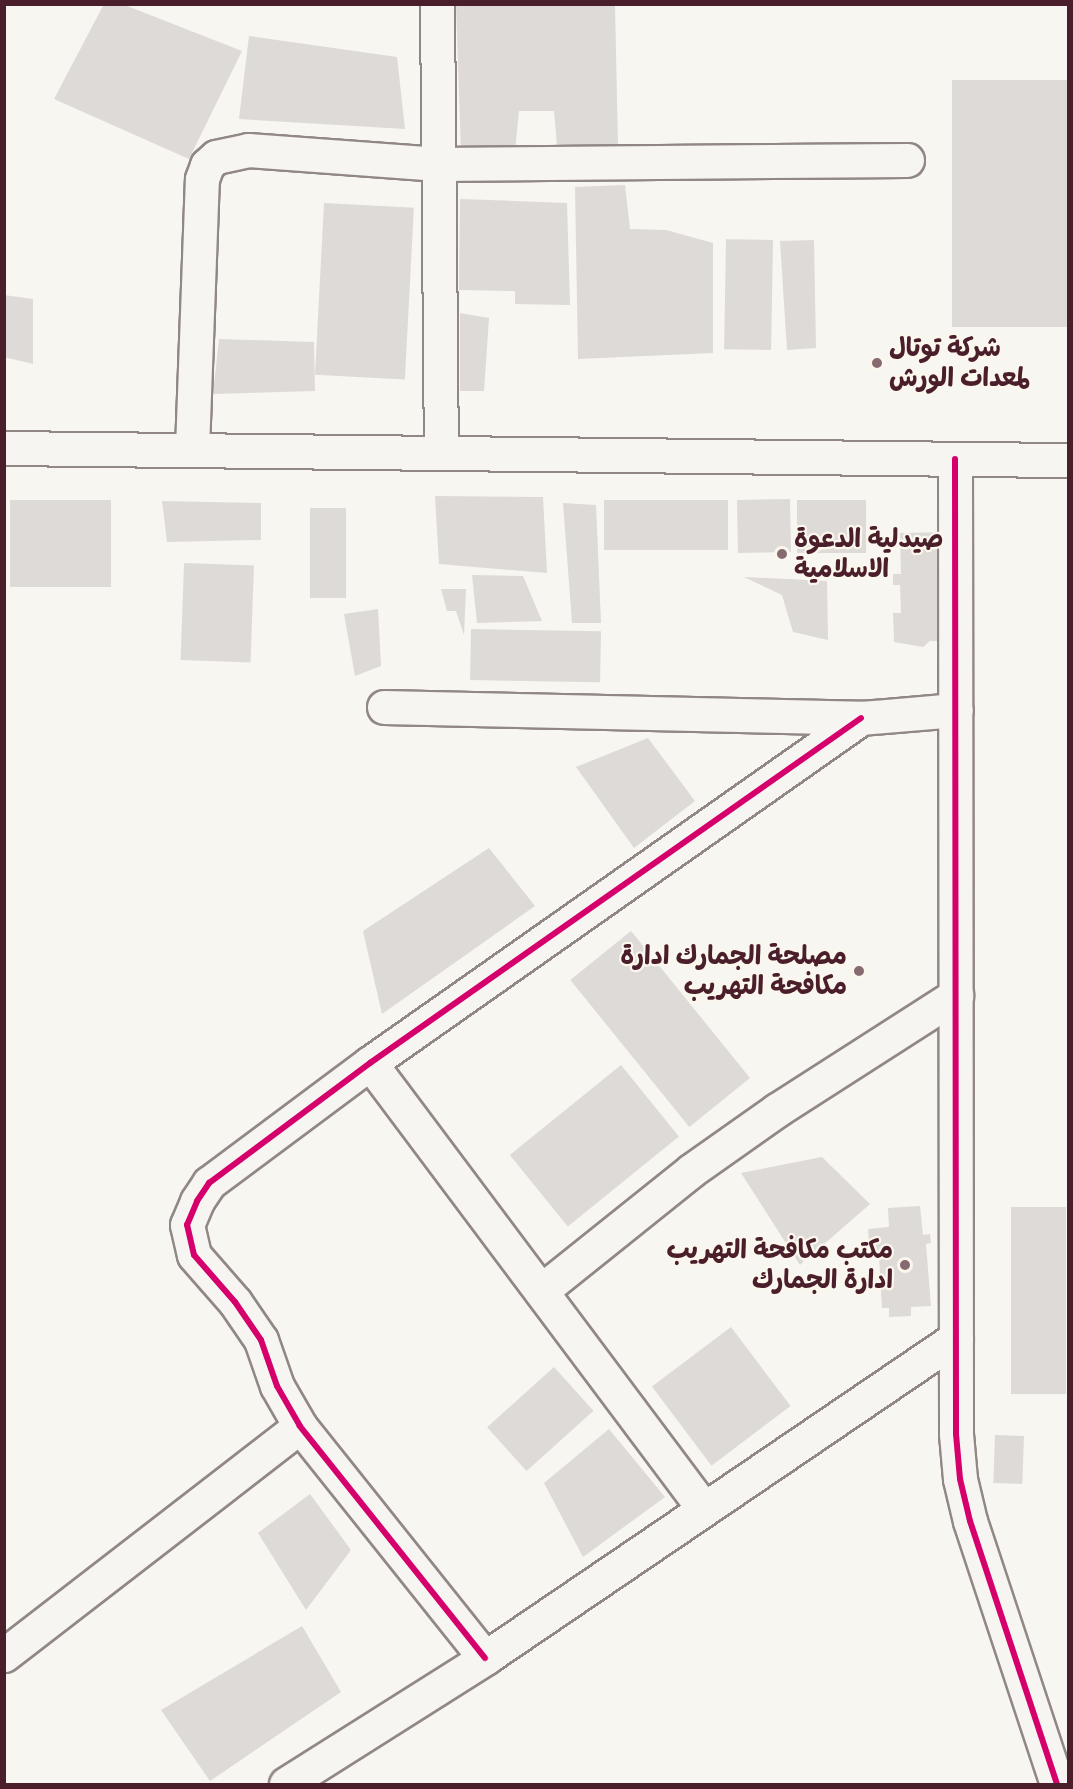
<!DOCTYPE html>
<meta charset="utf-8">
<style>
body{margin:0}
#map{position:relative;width:1073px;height:1789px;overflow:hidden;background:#f8f6f0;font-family:Caveat,"Playpen Sans Arabic",sans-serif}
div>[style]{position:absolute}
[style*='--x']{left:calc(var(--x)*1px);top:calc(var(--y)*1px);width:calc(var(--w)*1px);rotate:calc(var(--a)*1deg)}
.building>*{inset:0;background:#dedad7;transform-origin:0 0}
.roads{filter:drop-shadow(2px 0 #918787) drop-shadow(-2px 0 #918787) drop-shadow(0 2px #918787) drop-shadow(0 -2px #918787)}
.minor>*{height:33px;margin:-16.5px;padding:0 16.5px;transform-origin:16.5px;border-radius:16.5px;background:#f6f5f1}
.cycleway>*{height:6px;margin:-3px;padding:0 3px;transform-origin:3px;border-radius:3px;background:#d6006c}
.dots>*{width:16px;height:16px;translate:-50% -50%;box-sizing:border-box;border:3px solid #fbf7ec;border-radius:50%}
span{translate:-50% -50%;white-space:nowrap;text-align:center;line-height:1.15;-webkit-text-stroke:4.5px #fbf7ec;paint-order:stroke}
.poi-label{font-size:26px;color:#4a1f2b;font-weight:700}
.left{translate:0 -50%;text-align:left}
.right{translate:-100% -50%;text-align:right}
.frame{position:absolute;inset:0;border:6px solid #4a1f2b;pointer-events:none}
</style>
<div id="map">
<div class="building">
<div style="clip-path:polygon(104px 4px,122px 4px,242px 51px,189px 159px,54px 99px)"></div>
<div style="clip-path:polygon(456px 5px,615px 5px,618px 145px,557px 146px,554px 111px,519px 111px,515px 151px,461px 152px)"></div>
<div style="clip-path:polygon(249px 36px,397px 57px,405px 129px,239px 119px)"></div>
<div style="left:952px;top:80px;width:116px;height:247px"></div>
<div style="clip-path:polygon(625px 185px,630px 229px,666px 230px,713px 243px,713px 353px,578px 359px,575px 187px)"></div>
<div style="clip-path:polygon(460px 199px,567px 203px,570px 305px,515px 304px,515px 291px,459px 290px)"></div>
<div style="left:324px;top:203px;width:90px;height:172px;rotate:3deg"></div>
<div style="left:773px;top:240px;width:110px;height:47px;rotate:91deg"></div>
<div style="clip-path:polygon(814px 240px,816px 348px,787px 350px,780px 241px)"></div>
<div style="clip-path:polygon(4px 295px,33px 299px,33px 364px,4px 357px)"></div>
<div style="clip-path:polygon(460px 313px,489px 318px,484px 391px,460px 391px)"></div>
<div style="clip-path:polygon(219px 339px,314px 342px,315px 391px,213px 394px)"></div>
<div style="clip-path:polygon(435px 496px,543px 497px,547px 573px,439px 564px)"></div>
<div style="left:790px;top:499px;width:53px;height:53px;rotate:89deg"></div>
<div style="left:10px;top:500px;width:101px;height:87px"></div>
<div style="left:604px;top:500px;width:124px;height:50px"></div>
<div style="left:797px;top:500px;width:69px;height:53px"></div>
<div style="clip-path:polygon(162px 501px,261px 503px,261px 540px,167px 542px)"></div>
<div style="clip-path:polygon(563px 503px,596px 505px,601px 623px,572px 623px)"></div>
<div style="left:310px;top:508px;width:36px;height:90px"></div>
<div style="clip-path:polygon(948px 532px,943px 641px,930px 641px,923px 647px,894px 642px,893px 613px,901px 613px,900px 585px,893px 585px,893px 574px,901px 574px,900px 533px)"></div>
<div style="left:184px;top:563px;width:70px;height:97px;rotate:2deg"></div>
<div style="clip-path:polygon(472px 575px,523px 576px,542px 621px,477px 623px)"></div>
<div style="clip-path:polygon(744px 577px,827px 581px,828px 640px,793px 632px,782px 595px)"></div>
<div style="clip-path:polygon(441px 589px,466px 589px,464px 635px,456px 611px,447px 611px)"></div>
<div style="clip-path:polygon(378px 609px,381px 666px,355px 676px,344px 614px)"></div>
<div style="left:471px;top:629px;width:130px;height:51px;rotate:1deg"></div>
<div style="clip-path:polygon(648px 738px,695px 801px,634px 848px,576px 767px)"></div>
<div style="clip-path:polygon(489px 848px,535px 906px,382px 1014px,363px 931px)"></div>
<div style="left:631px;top:931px;width:189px;height:78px;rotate:51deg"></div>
<div style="left:621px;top:1065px;width:92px;height:143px;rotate:51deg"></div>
<div style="clip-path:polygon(822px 1157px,870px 1204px,800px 1265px,741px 1173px)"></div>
<div style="clip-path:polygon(920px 1206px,923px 1235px,930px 1234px,931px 1243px,926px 1244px,931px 1306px,911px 1307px,911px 1316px,889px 1317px,889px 1308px,882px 1308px,879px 1256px,870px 1257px,868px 1229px,889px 1227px,888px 1208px)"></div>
<div style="left:1011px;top:1207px;width:55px;height:187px"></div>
<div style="left:731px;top:1327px;width:99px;height:99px;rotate:53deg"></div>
<div style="left:554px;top:1367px;width:59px;height:90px;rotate:48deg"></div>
<div style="clip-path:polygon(609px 1429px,665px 1497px,583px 1557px,544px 1483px)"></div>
<div style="left:995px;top:1435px;width:29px;height:48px;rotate:2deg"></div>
<div style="clip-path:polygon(310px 1494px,351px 1550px,306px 1610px,258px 1533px)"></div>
<div style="clip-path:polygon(302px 1626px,341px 1692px,210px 1781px,161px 1710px)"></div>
</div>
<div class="roads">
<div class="minor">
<div style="--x:437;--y:4;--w:449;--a:89.5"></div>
<div style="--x:4;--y:448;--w:1064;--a:0.65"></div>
<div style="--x:192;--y:449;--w:270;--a:-87.9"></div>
<div style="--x:202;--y:179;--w:15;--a:-70"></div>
<div style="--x:207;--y:165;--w:12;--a:-42"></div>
<div style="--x:216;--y:157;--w:33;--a:-12"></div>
<div style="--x:248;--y:150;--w:191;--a:4.2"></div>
<div style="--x:438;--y:164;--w:469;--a:-0.5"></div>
<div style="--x:955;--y:459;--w:975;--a:89.94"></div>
<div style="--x:956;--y:1434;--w:45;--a:84.9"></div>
<div style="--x:960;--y:1479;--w:43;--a:76.6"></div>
<div style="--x:970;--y:1521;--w:277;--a:71.7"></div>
<div style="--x:384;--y:707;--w:477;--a:1.3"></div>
<div style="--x:861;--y:718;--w:95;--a:-4.8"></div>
<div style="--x:370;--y:1063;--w:557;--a:53.17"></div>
<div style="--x:541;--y:1291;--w:193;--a:-38.7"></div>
<div style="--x:692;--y:1170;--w:104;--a:-35.2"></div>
<div style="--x:777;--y:1110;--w:213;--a:-32.7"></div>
<div style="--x:4;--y:1655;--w:374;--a:-37.7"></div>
<div style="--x:485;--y:1658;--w:297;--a:-128.6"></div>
<div style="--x:300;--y:1426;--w:46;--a:-119.9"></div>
<div style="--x:277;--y:1386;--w:49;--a:-109.2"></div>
<div style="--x:261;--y:1340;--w:46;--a:-124.4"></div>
<div style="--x:235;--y:1302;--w:62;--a:-131.1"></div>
<div style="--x:194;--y:1255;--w:31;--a:-103"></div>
<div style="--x:187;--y:1225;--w:26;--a:-67"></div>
<div style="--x:197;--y:1201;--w:22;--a:-56"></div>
<div style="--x:209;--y:1183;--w:201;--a:-36.7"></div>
<div style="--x:370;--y:1063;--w:600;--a:-35.09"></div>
<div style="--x:286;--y:1784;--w:236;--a:-32.3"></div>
<div style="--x:485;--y:1658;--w:569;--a:-34.19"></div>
</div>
</div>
<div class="cycleway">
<div style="--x:955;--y:459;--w:975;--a:89.94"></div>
<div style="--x:956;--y:1434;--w:45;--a:84.9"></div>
<div style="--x:960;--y:1479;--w:43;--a:76.6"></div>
<div style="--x:970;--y:1521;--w:277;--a:71.7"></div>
<div style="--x:485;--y:1658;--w:297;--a:-128.6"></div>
<div style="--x:300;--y:1426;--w:46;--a:-119.9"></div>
<div style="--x:277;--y:1386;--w:49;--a:-109.2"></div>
<div style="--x:261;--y:1340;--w:46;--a:-124.4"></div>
<div style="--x:235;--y:1302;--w:62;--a:-131.1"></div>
<div style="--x:194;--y:1255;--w:31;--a:-103"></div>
<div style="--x:187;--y:1225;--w:26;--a:-67"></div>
<div style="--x:197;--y:1201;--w:22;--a:-56"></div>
<div style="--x:209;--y:1183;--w:201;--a:-36.7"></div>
<div style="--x:370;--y:1063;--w:600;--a:-35.09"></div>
</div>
<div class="dots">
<div style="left:877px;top:363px;background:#876a70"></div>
<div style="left:782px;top:554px;background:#876a70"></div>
<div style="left:859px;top:971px;background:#876a70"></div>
<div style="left:905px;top:1265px;background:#876a70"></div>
</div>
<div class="poi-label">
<span class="left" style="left:889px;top:363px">شركة توتال<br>لمعدات الورش</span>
<span class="left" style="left:794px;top:554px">صيدلية الدعوة<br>الاسلامية</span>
<span class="right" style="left:847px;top:971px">مصلحة الجمارك ادارة<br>مكافحة التهريب</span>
<span class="right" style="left:893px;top:1265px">مكتب مكافحة التهريب<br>ادارة الجمارك</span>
</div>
<div class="frame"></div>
</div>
